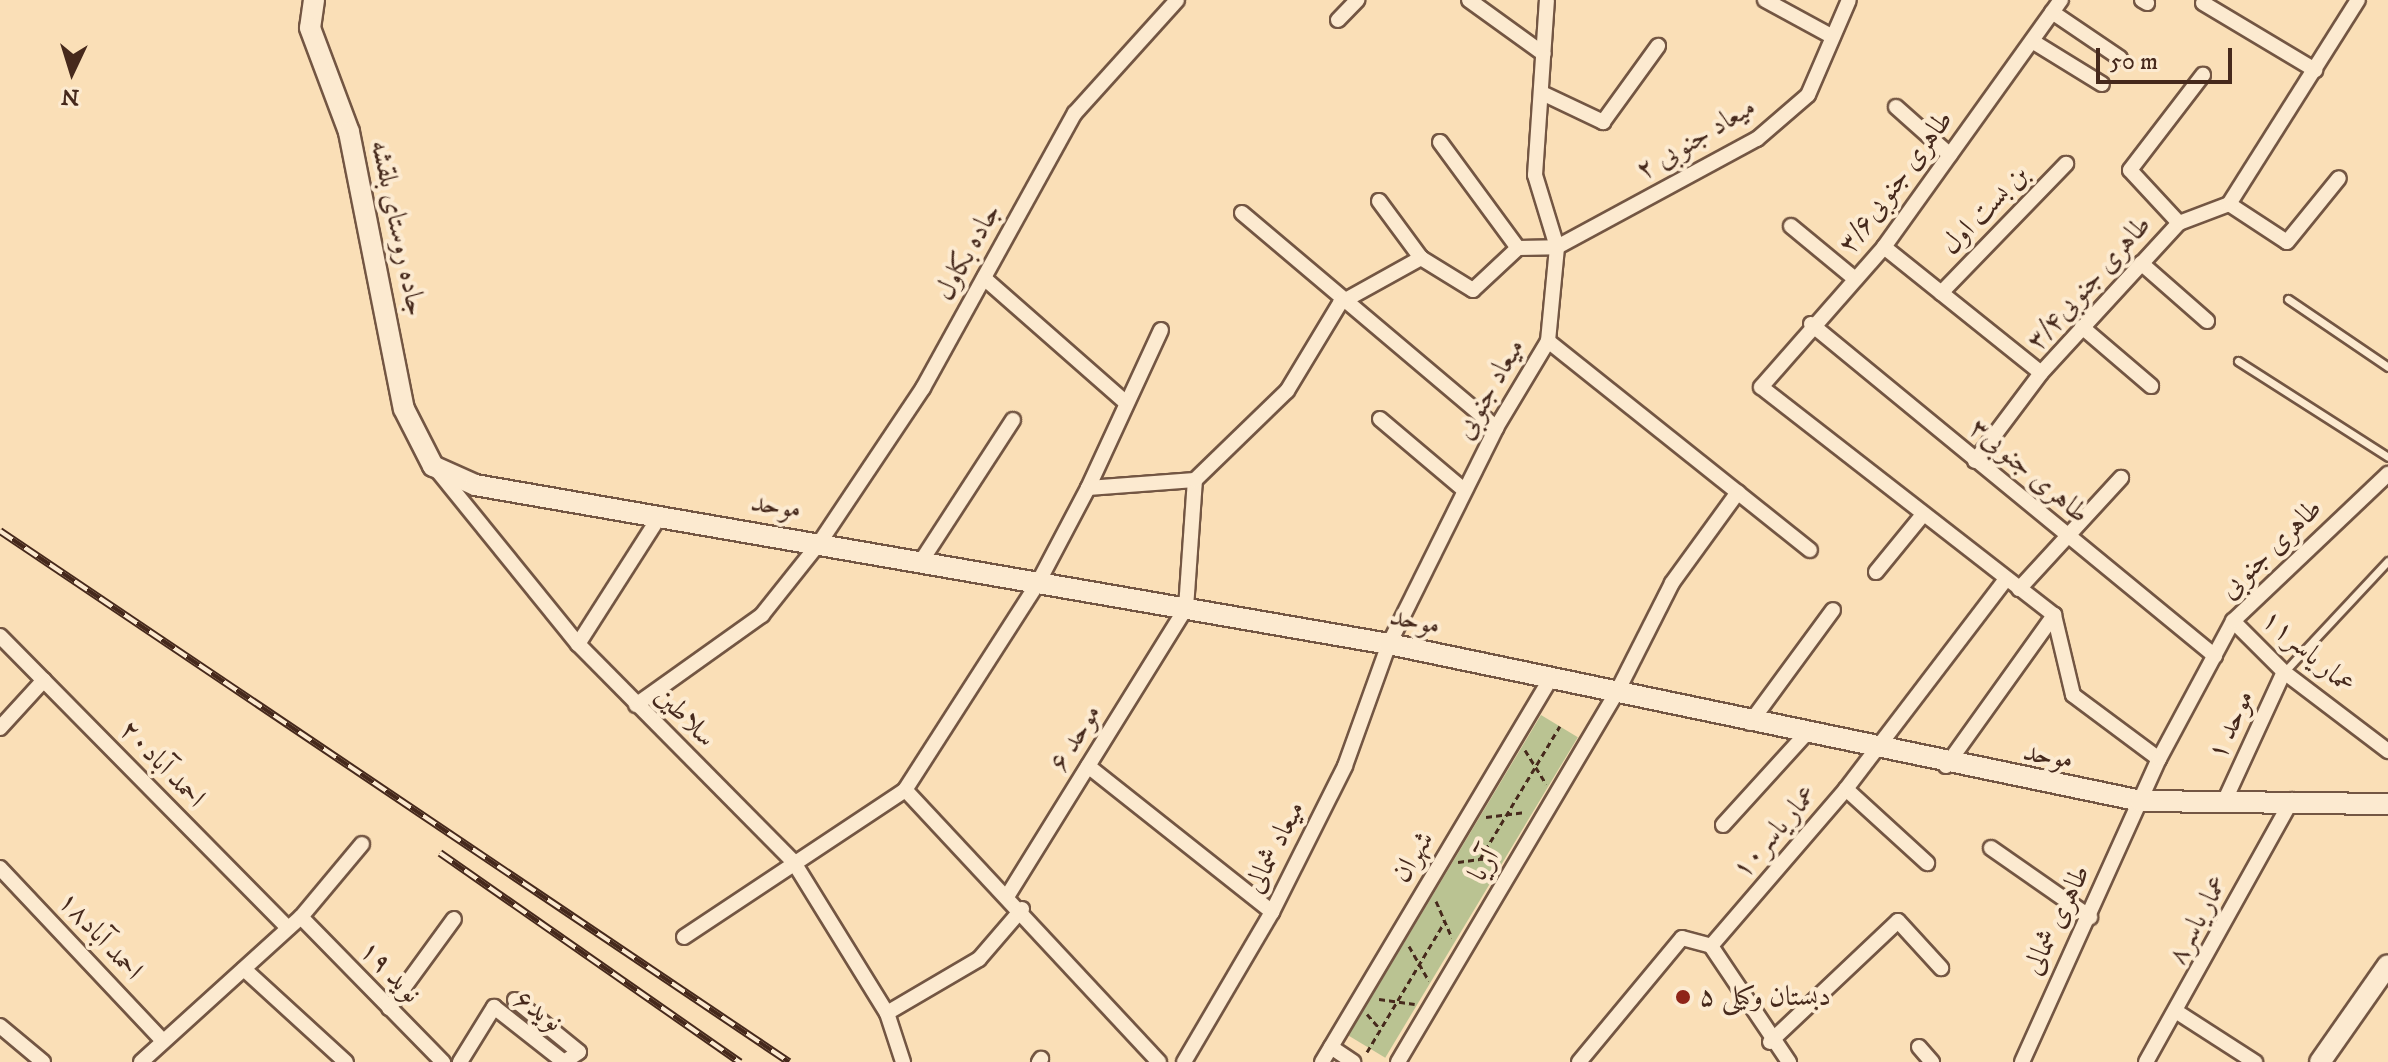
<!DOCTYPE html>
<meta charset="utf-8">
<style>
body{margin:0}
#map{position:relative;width:2388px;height:1062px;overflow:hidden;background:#fadfb7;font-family:"IM FELL DW Pica",Amiri,serif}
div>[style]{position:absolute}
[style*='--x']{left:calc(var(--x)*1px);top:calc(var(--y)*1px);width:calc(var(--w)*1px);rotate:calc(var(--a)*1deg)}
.green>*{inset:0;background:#bac392;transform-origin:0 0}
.path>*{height:3px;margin-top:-1.5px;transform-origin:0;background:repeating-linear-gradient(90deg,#46291c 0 6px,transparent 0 10px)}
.roads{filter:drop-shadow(2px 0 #735643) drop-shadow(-2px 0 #735643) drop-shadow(0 2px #735643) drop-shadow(0 -2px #735643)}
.lane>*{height:7px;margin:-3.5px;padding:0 3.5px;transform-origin:3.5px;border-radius:3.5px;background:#fcead0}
.street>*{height:14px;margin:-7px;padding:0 7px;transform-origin:7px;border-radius:7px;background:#fcead0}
.secondary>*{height:20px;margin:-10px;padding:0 10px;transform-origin:10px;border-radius:10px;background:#fcead0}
.rail>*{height:8px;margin-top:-4px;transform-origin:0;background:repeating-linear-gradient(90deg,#fcead0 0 15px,#46291c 0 30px);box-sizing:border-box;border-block:2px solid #46291c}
.dots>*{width:22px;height:22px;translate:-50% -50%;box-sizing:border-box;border:4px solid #fcead0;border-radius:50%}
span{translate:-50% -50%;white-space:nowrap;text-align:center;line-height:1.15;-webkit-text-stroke:8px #fcead0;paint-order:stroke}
.street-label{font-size:28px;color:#46291c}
.poi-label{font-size:28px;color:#46291c}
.left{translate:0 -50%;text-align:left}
.north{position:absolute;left:32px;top:32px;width:80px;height:80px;-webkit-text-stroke:6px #fcead0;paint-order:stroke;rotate:184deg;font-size:22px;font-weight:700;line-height:32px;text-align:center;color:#46291c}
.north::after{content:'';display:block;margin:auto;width:28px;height:36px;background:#46291c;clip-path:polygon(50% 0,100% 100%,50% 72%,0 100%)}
.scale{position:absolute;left:2096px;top:48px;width:136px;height:36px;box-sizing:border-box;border:4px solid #46291c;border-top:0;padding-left:10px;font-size:24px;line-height:28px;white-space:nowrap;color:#46291c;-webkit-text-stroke:6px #fcead0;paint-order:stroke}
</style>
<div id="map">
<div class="green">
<div style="left:1541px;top:715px;width:43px;height:374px;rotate:31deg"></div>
</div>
<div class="path">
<div style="--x:1525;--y:750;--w:40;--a:58"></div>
<div style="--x:1486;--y:817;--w:40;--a:-7.1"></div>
<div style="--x:1480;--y:859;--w:20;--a:-6"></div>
<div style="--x:1458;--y:862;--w:22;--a:-8"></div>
<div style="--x:1480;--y:859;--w:155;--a:-59"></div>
<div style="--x:1436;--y:901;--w:40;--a:66.6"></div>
<div style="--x:1409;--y:946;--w:40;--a:60.3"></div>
<div style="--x:1379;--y:999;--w:36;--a:8"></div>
<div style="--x:1367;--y:1014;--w:20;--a:49"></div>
<div style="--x:1367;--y:1052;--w:152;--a:-59.2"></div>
</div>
<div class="roads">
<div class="lane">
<div style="--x:2288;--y:299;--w:121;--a:34.2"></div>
<div style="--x:2238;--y:361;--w:178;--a:32.6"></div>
<div style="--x:2284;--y:672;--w:152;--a:-46.9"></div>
</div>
<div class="street">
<div style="--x:1469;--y:0;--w:92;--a:35.8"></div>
<div style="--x:1765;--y:0;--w:77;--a:28.6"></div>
<div style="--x:2142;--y:0;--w:6;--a:31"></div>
<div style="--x:2203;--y:3;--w:131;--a:30.9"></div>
<div style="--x:2052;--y:12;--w:82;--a:34.1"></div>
<div style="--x:1338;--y:20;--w:28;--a:-46"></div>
<div style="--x:2032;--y:41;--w:82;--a:31.6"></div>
<div style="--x:1542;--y:93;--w:68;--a:25.4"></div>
<div style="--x:1603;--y:122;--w:94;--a:-54.1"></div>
<div style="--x:1896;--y:107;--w:72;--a:41.6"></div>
<div style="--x:1440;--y:142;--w:132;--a:53.7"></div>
<div style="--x:1379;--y:201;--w:71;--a:53.6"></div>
<div style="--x:2229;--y:204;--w:69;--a:33.2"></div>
<div style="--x:2287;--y:242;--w:82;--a:-50.9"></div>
<div style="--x:1242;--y:213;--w:333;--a:40.2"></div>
<div style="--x:2179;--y:223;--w:72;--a:-132.8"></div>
<div style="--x:2130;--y:170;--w:120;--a:-52.5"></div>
<div style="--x:1791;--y:226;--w:83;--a:39.6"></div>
<div style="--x:1884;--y:247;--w:201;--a:38.7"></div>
<div style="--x:2141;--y:263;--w:88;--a:41.3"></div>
<div style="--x:984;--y:278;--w:186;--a:41.3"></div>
<div style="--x:1941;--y:293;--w:180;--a:-45.9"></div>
<div style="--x:1811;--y:324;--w:523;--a:39.41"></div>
<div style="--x:2082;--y:327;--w:91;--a:40.5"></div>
<div style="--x:1548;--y:341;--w:335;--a:38.6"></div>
<div style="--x:1380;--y:419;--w:110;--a:40.2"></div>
<div style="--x:1975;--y:461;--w:110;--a:-53.1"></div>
<div style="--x:2041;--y:373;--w:204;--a:-47.4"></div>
<div style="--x:2179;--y:223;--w:53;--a:-20.8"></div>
<div style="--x:2229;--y:204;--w:241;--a:-57.7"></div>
<div style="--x:437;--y:470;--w:224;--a:51"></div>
<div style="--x:578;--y:644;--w:305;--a:45.3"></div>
<div style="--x:793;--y:861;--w:179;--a:58.3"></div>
<div style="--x:887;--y:1013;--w:52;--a:71.9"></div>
<div style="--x:1088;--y:488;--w:174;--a:-65.2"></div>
<div style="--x:922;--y:560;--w:167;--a:-57"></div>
<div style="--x:1876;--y:572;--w:71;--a:-50.7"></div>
<div style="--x:2019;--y:589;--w:151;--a:-47.4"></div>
<div style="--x:2054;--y:615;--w:371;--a:-142.1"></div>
<div style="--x:1761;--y:387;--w:186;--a:-48.7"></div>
<div style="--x:1884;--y:247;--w:304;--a:-54.4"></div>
<div style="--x:2054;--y:615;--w:82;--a:76.6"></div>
<div style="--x:2073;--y:695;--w:107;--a:36.7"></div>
<div style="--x:2233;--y:621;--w:72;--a:45"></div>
<div style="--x:2284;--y:672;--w:131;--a:37.2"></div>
<div style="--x:0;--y:636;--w:410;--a:45.4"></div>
<div style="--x:578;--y:644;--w:152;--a:-57.4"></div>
<div style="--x:636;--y:705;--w:155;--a:-35.5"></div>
<div style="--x:762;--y:615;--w:93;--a:-51.5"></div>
<div style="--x:820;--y:542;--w:185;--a:-56.2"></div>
<div style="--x:923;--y:388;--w:314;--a:-61.1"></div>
<div style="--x:1075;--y:113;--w:152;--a:-47.9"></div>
<div style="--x:1750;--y:723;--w:140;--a:-53.7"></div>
<div style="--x:0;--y:728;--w:65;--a:-47.5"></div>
<div style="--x:1088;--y:766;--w:235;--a:38.4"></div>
<div style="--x:1946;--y:766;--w:186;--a:-54.4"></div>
<div style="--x:1846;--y:789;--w:110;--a:42.4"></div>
<div style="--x:2225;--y:800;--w:141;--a:-65.3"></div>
<div style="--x:1723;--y:825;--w:122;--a:-47.7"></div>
<div style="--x:1991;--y:848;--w:121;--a:34.9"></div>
<div style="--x:0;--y:868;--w:236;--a:46.7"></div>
<div style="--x:1008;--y:895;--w:338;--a:-58.2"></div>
<div style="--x:1186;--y:608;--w:128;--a:-86"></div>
<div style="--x:301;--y:917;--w:203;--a:45.6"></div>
<div style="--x:684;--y:937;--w:265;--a:-33.6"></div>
<div style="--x:1711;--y:946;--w:207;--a:-49.3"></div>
<div style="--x:1846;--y:789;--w:264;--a:-52.7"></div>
<div style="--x:244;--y:969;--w:138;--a:42.4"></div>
<div style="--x:515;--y:1000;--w:82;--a:39.1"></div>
<div style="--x:579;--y:1052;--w:18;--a:146"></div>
<div style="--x:389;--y:1008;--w:110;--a:-53.9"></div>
<div style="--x:2177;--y:1012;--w:93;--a:32.7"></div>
<div style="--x:887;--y:1013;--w:107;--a:-30.4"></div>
<div style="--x:979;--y:959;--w:66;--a:-49.3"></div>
<div style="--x:0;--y:1026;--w:56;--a:39.9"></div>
<div style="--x:1770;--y:1042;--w:176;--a:-43.4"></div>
<div style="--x:1898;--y:921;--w:64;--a:47.5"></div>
<div style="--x:1331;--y:1047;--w:27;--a:34"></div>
<div style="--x:1919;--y:1047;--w:20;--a:49"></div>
<div style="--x:141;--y:1062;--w:216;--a:-42.2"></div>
<div style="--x:301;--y:917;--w:95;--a:-50.1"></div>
<div style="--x:460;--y:1062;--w:65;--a:-58.3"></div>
<div style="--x:494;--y:1007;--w:89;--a:38.2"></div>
<div style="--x:1039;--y:1062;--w:4;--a:-56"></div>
<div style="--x:1159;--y:1062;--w:372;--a:-133"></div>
<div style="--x:905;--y:790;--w:248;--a:-57.3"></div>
<div style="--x:1039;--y:581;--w:105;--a:-62.2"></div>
<div style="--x:1088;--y:488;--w:107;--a:-4.3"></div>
<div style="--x:1195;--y:480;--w:128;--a:-44.1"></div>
<div style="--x:1287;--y:391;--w:103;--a:-58.9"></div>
<div style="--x:1340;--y:303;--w:93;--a:-29.1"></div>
<div style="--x:1421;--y:258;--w:61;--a:31.6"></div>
<div style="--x:1473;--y:290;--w:62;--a:-43"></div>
<div style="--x:1518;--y:248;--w:39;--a:-1"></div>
<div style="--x:1557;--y:247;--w:227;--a:-28.4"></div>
<div style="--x:1757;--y:139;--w:67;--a:-40.8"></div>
<div style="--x:1808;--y:95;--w:103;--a:-66.7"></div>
<div style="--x:1184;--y:1062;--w:174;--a:-59.6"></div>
<div style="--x:1272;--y:912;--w:163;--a:-63.4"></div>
<div style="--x:1345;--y:766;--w:130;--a:-70.2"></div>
<div style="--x:1389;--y:644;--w:241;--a:-63.6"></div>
<div style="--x:1496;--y:428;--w:101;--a:-59.1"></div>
<div style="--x:1548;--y:341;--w:94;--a:-84.5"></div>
<div style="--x:1557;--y:247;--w:75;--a:-107"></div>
<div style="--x:1535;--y:175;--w:175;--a:-86.1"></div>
<div style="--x:1322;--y:1062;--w:446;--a:-59.2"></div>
<div style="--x:1398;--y:1062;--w:428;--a:-59.4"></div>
<div style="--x:1616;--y:694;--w:124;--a:-63.2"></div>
<div style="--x:1672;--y:583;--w:112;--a:-54"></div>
<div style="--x:1579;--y:1062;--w:161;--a:-50.3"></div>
<div style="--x:1682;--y:938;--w:30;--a:15"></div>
<div style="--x:1711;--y:946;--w:140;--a:56.1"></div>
<div style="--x:2022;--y:1062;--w:333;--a:-65.7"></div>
<div style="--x:2159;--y:759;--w:157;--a:-61.8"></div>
<div style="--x:2233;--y:621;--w:214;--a:-43.5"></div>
<div style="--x:2146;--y:1062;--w:300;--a:-60.9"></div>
</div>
<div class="secondary">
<div style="--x:314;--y:0;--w:28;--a:98"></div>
<div style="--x:310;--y:28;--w:111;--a:69.4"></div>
<div style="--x:349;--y:132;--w:282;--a:78.8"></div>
<div style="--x:404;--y:409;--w:64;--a:63"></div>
<div style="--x:433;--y:466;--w:46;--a:24.3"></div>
<div style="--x:475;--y:485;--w:928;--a:9.87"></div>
<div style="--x:1389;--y:644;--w:768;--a:11.79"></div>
<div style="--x:2141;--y:801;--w:247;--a:0.7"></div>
<div style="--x:2320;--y:1062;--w:118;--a:-55"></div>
</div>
</div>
<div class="rail">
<div style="--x:0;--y:531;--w:951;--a:33.94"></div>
<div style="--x:440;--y:853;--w:366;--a:34.9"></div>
</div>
<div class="dots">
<div style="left:1683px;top:997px;background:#8f2418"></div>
</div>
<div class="street-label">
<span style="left:1696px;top:139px;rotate:-31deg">میعاد جنوبی ۲</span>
<span style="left:1896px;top:182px;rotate:-53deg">طاهری جنوبی۳/۶</span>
<span style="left:1985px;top:210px;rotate:-46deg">بن بست اول</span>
<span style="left:398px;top:228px;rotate:78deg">جاده روستای بلقشه</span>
<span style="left:968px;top:252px;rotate:-61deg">جاده بکاول</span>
<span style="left:2089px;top:283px;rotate:-48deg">طاهری جنوبی۳/۴</span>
<span style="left:1490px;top:389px;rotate:-60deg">میعاد جنوبی</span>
<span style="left:2029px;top:471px;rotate:40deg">طاهری جنوبی۳</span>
<span style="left:776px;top:506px;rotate:9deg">موحد</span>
<span style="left:2271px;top:549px;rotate:-44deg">طاهری جنوبی</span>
<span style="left:1415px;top:621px;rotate:12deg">موحد</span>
<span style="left:2308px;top:652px;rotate:41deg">عمار یاسر۱۱</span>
<span style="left:685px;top:717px;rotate:45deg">سلاطین</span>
<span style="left:2231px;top:725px;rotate:-65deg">موحد ۱</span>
<span style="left:1075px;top:738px;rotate:-58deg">موحد ۶</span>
<span style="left:2048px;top:756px;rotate:10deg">موحد</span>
<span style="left:162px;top:764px;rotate:46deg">احمد آباد۲۰</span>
<span style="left:1775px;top:832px;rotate:-49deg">عمار یاسر۱۰</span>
<span style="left:1275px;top:847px;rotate:-63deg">میعاد شمالی</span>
<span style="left:1413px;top:857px;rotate:-59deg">شهران</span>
<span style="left:1484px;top:865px;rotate:-59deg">آریا</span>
<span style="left:2057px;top:920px;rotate:-64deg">طاهری شمالی</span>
<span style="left:2198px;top:920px;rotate:-62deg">عمار یاسر۸</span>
<span style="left:100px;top:936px;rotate:47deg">احمد آباد۱۸</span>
<span style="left:390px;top:972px;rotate:46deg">نوید ۱۹</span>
<span style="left:538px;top:1011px;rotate:35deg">نوید۶</span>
</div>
<div class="poi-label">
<span class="left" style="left:1699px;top:997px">دبستان وکیلی ۵</span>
</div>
<div class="north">N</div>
<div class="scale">50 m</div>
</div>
